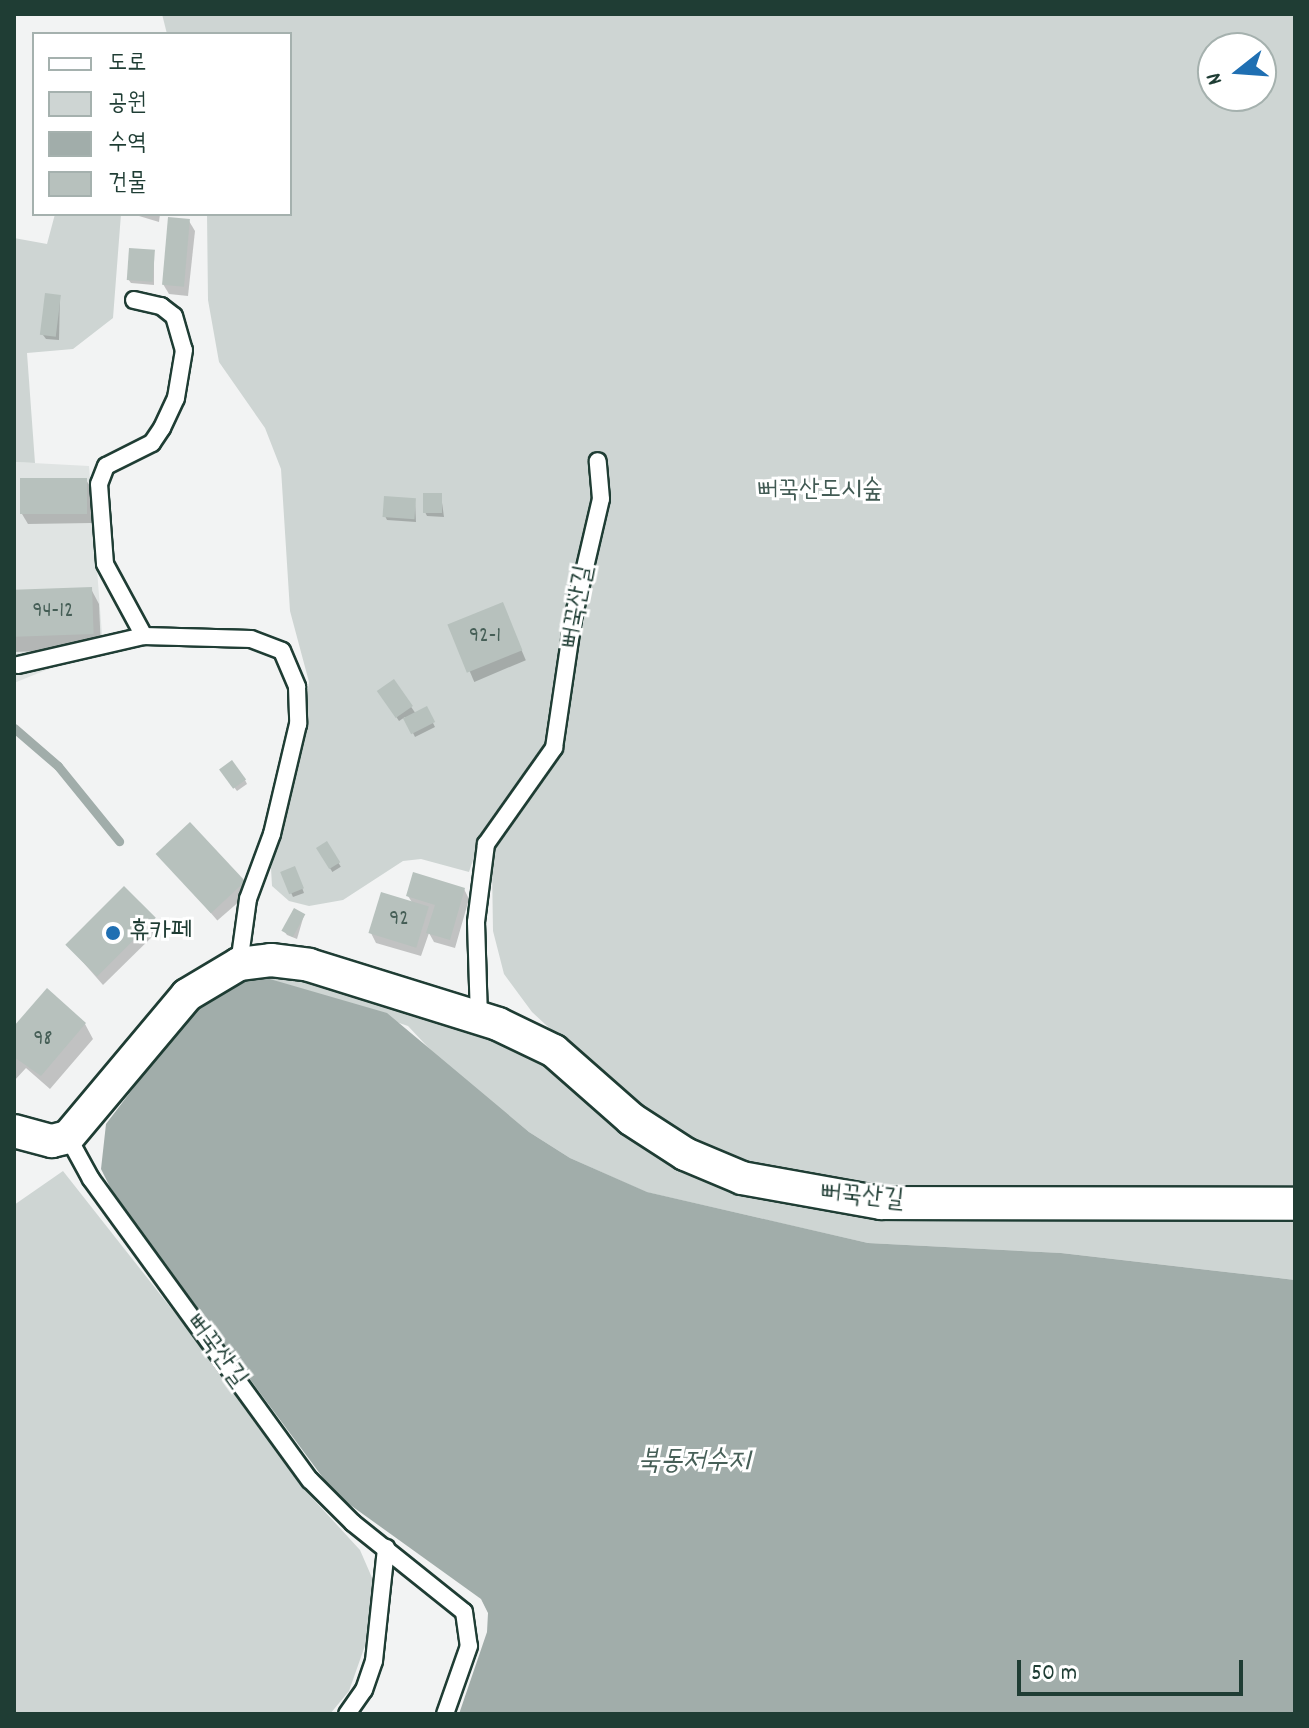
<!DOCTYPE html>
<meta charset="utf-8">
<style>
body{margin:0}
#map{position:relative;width:1309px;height:1728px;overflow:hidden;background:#f2f3f3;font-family:Dekko,"Poor Story",sans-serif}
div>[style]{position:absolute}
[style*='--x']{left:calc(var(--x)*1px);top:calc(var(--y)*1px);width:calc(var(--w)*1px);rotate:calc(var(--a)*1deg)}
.built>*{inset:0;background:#e0e4e3}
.green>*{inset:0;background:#ced5d3}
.water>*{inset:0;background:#a1adaa}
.shadow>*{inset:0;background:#0003;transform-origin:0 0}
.stream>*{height:9px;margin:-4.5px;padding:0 4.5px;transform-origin:4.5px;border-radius:4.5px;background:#a1adaa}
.building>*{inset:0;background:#b7c1bd;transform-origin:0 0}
.roads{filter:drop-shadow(2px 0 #1f3d34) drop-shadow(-2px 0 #1f3d34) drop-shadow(0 2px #1f3d34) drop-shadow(0 -2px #1f3d34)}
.lane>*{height:16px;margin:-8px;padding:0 8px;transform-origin:8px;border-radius:8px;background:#fff}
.street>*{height:32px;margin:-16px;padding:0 16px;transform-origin:16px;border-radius:16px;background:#fff}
.dots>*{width:22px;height:22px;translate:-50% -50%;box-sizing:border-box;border:4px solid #fff;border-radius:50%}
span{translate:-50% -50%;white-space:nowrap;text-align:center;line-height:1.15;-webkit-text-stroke:6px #fff;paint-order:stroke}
.number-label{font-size:22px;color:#455e56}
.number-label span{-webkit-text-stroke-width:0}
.park-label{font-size:26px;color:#425b54}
.street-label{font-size:26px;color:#1f3d34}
.poi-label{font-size:26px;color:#1f3d34}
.left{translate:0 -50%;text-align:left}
.water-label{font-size:28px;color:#465f57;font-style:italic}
.frame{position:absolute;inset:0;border:16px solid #1f3d34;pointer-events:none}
.legend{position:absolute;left:32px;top:32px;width:260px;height:184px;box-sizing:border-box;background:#fff;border:2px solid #a5b1ae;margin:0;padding:10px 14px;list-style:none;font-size:24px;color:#1f3d34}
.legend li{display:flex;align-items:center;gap:16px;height:40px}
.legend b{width:40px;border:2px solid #a5b1ae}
.north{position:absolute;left:1197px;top:32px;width:80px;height:80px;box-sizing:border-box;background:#fff;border:2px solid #a5b1ae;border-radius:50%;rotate:253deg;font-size:22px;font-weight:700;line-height:32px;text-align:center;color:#1f3d34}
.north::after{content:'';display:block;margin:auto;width:28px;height:36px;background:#1f6fb2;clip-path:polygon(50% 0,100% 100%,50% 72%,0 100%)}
.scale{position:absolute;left:1017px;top:1660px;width:226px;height:36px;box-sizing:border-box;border:4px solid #1f3d34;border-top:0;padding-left:10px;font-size:24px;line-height:28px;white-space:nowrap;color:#1f3d34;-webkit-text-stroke:6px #fff;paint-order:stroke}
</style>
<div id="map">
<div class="built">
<div style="clip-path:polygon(14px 462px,89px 466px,103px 647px,14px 683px)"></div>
</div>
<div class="green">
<div style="clip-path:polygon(evenodd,162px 14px,1295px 14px,1295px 1196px,874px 1192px,745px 1170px,688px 1144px,632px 1105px,532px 1012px,504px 974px,493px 931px,492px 867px,483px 830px,469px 872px,421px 859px,403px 861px,343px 900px,309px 906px,289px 901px,272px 886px,271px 868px,294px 785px,309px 682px,290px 611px,281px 469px,265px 428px,219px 362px,208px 300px,207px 214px,290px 214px,290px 34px,167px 34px,162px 14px,1213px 48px,1261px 48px,1261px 96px,1213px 96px,1213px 48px)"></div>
<div style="clip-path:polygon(55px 214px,121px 214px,113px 318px,73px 349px,27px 353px,35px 463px,14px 462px,14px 238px,47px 244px)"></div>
<div style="clip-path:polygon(278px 972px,512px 1040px,736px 1184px,1295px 1214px,1295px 1280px,1061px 1253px,868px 1243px,646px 1192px,570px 1158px,529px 1132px,440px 1060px,408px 1026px,263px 977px)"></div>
<div style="clip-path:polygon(63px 1171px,219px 1369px,304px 1489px,360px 1550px,373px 1580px,367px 1640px,349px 1691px,330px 1714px,14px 1714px,14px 1205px)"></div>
</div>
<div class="water">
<div style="clip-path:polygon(263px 977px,387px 1013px,529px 1132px,570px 1158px,647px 1192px,868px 1243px,1061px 1253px,1295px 1280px,1295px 1714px,459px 1714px,487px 1632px,488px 1613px,481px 1599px,335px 1494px,115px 1197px,101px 1169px,106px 1124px,189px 1015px,214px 991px,240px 980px)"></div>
</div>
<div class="shadow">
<div style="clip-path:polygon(160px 214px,159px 222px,139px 216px,139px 214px)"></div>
<div style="clip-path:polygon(189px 221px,195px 231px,188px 296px,169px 294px,163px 284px)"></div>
<div style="clip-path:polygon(154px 252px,154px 285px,131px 283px,128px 279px)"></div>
<div style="clip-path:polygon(60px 297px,59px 340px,46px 339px,43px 335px)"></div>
<div style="clip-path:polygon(86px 480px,92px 489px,92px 523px,28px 524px,22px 514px)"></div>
<div style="clip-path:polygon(441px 495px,444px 517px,427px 516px,425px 512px)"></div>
<div style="clip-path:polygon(415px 500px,416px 522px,387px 520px,385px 516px)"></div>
<div style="clip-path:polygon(91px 589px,99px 604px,101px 649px,14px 652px,14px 592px)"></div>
<div style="left:502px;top:604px;width:61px;height:56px;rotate:67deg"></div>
<div style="clip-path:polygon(394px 682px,416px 714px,426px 709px,435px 727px,415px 737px,405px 717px,399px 721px,379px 691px)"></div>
<div style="clip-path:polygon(224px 774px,245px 780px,247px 784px,237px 791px)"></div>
<div style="left:190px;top:825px;width:90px;height:42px;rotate:49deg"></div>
<div style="left:326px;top:843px;width:28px;height:10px;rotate:58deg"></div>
<div style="clip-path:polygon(296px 872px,304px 893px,293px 897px,282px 873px)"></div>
<div style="clip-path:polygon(464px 889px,469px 899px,455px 948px,434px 942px,429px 933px,421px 956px,376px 943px,371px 933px,413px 904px,408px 896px)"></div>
<div style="clip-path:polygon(304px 915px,297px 939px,287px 935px,284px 931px)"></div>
<div style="clip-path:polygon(154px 919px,160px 929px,103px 985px,68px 945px)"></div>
<div style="clip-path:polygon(85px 1024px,93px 1039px,50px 1089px,26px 1068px,14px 1081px,14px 1029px)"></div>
</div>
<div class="stream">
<div style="--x:14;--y:728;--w:58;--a:40.8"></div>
<div style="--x:58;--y:766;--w:97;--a:50.9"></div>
</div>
<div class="building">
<div style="left:168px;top:217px;width:22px;height:68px;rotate:5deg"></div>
<div style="left:129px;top:248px;width:26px;height:32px;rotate:4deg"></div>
<div style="left:45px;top:293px;width:16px;height:42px;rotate:7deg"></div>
<div style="left:20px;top:478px;width:67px;height:36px"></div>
<div style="left:423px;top:493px;width:19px;height:20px"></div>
<div style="left:384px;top:496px;width:32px;height:21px;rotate:4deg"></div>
<div style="left:92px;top:587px;width:47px;height:78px;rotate:88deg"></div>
<div style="left:503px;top:602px;width:52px;height:60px;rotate:68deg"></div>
<div style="left:394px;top:679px;width:33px;height:21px;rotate:55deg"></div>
<div style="left:427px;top:706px;width:18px;height:27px;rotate:63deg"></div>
<div style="left:232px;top:760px;width:24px;height:16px;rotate:54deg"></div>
<div style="left:190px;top:822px;width:81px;height:47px;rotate:47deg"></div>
<div style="left:327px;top:841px;width:25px;height:13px;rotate:58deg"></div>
<div style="left:295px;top:866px;width:24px;height:16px;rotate:68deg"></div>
<div style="clip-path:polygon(413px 872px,465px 888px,450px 940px,426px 933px,435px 905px,406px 896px)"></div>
<div style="left:124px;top:886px;width:45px;height:83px;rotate:45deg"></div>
<div style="left:381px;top:892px;width:50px;height:43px;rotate:17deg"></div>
<div style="left:294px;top:908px;width:13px;height:26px;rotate:29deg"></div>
<div style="clip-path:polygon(47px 988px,86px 1023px,41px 1076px,14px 1057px,14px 1026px)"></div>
</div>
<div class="roads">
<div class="lane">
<div style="--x:134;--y:300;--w:28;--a:13"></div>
<div style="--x:161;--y:306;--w:16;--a:38"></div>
<div style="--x:174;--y:316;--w:35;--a:74"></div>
<div style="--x:184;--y:350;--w:49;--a:99.5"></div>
<div style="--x:176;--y:398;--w:33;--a:115"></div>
<div style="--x:162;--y:428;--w:18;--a:124"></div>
<div style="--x:152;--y:443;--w:51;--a:153.4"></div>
<div style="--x:106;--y:466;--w:19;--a:111"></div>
<div style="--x:99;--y:484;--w:80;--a:85.7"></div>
<div style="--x:105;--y:564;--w:82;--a:61.6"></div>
<div style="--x:18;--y:665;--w:129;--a:-13"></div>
<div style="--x:144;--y:636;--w:107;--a:1.6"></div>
<div style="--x:251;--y:639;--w:33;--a:21"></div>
<div style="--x:282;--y:651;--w:39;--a:67"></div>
<div style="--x:297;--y:687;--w:37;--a:88"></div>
<div style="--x:298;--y:724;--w:113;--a:103.3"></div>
<div style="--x:272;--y:834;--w:69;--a:110.3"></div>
<div style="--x:248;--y:899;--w:66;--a:97.9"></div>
<div style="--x:479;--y:1018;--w:96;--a:-91.8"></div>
<div style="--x:476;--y:922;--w:79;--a:-82.7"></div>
<div style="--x:486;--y:844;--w:118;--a:-54.7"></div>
<div style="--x:554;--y:748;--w:130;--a:-81.6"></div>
<div style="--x:573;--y:619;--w:123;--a:-76.9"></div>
<div style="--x:601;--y:499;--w:38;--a:-95"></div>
<div style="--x:68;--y:1137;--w:48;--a:61.3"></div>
<div style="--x:91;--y:1179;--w:372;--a:54"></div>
<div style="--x:310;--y:1480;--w:61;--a:45"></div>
<div style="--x:353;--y:1523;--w:142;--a:38.7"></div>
<div style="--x:464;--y:1612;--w:34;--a:82"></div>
<div style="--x:469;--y:1646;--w:72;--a:109.4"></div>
<div style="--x:347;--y:1714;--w:29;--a:-55"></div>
<div style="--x:364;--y:1690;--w:31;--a:-71"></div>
<div style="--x:374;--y:1661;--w:114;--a:-83.9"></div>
</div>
<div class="street">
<div style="--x:14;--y:1131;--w:39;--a:15"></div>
<div style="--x:52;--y:1141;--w:16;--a:-14"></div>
<div style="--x:68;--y:1137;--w:185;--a:-50"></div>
<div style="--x:187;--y:995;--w:61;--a:-30.8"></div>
<div style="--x:239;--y:964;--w:32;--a:-7"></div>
<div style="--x:271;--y:960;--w:38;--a:7"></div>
<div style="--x:309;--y:965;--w:198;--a:17.3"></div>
<div style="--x:498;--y:1024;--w:62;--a:25.7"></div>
<div style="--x:554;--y:1051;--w:103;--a:41.4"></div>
<div style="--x:631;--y:1119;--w:64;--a:32.9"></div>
<div style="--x:685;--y:1154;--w:62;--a:22.8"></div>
<div style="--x:742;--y:1178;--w:141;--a:10.2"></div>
<div style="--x:881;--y:1203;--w:414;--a:0.1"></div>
</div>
</div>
<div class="dots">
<div style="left:113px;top:933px;background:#1f6fb2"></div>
</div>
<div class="number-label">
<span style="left:53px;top:612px">94-12</span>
<span style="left:485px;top:637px">92-1</span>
<span style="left:399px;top:920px">92</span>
<span style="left:43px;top:1040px">98</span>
</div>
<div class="park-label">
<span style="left:820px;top:491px">뻐꾹산도시숲</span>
</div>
<div class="street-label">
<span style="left:578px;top:607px;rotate:-79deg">뻐꾹산길</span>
<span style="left:862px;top:1197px;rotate:6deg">뻐꾹산길</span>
<span style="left:216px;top:1351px;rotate:54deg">뻐꾹산길</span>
</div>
<div class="poi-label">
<span class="left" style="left:129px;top:933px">휴카페</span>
</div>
<div class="water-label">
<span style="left:694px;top:1463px">북동저수지</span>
</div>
<div class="frame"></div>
<ul class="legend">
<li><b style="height:10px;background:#fff"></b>도로</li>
<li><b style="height:22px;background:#ced5d3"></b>공원</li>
<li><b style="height:22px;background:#a1adaa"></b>수역</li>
<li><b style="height:22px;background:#b7c1bd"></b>건물</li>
</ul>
<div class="north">N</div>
<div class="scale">50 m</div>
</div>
